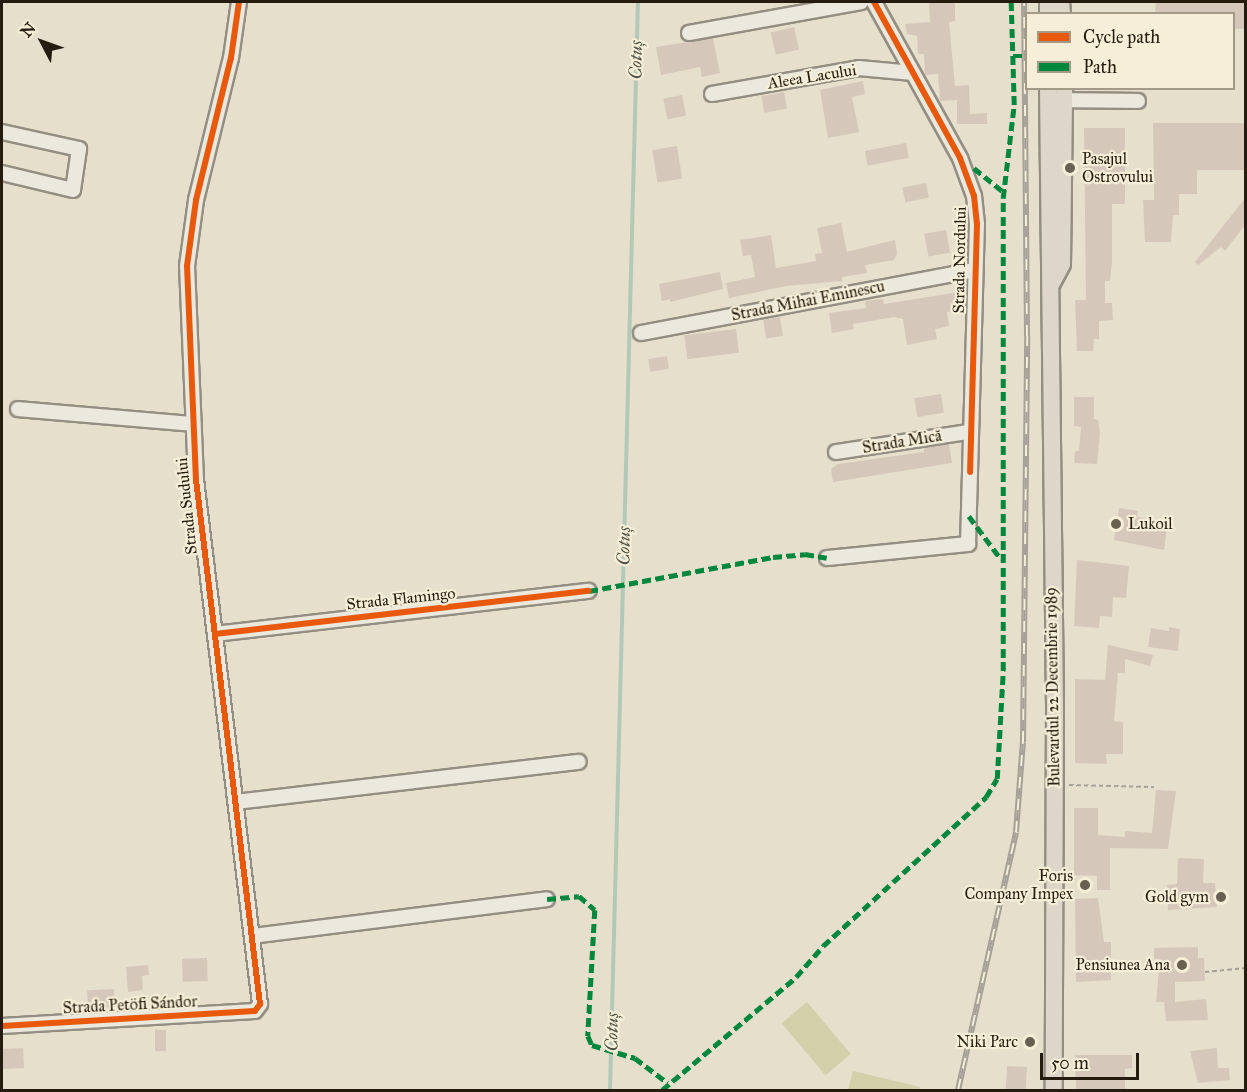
<!DOCTYPE html>
<meta charset="utf-8">
<style>
body{margin:0}
#map{position:relative;width:1247px;height:1092px;overflow:hidden;background:#e6dfcb;font-family:"IM FELL Great Primer",serif}
div>[style]{position:absolute}
[style*='--x']{left:calc(var(--x)*1px);top:calc(var(--y)*1px);width:calc(var(--w)*1px);rotate:calc(var(--a)*1deg)}
.green>*{inset:0;background:#d2cfa9;transform-origin:0 0}
.stream>*{height:4px;margin:-2px;padding:0 2px;transform-origin:2px;border-radius:2px;background:#b2c9b8}
.building>*{inset:0;background:#d5c8bb;transform-origin:0 0}
.path>*{height:2px;margin-top:-1px;transform-origin:0;background:repeating-linear-gradient(90deg,#a5a198 0 4.5px,transparent 0 7.5px)}
.roads{filter:drop-shadow(2px 0 #938e81) drop-shadow(-2px 0 #938e81) drop-shadow(0 2px #938e81) drop-shadow(0 -2px #938e81)}
.minor>*{height:14px;margin:-7px;padding:0 7px;transform-origin:7px;border-radius:7px;background:#ebe8dd}
.major>*{height:16px;margin:-8px;padding:0 8px;transform-origin:8px;border-radius:8px;background:#ded6c8}
.rail>*{height:6px;margin-top:-3px;transform-origin:0;background:repeating-linear-gradient(90deg,#f6eed6 0 11px,#a5a198 0 22px);box-sizing:border-box;border-block:2px solid #a5a198}
.quiet>*{height:4.5px;margin-top:-2.25px;transform-origin:0;background:repeating-linear-gradient(90deg,#00873e 0 9px,transparent 0 13.5px)}
.cycleway>*{height:6px;margin:-3px;padding:0 3px;transform-origin:3px;border-radius:3px;background:#e8590c}
.dots>*{width:16px;height:16px;translate:-50% -50%;box-sizing:border-box;border:3px solid #f6eed6;border-radius:50%}
span{translate:-50% -50%;white-space:nowrap;text-align:center;line-height:1.15;-webkit-text-stroke:4.5px #f6eed6;paint-order:stroke}
.street-label{font-size:16px;color:#251b0f}
.poi-label{font-size:16px;color:#251b0f}
.left{translate:0 -50%;text-align:left}
.right{translate:-100% -50%;text-align:right}
.water-label{font-size:18px;color:#4e5447;font-style:italic}
.frame{position:absolute;inset:0;border:3px solid #251b0f;pointer-events:none}
.legend{position:absolute;left:1025px;top:12px;width:210px;height:78px;box-sizing:border-box;background:#f6eed6;border:2px solid #a29a86;margin:0;padding:8px 10px;list-style:none;font-size:18px;color:#251b0f}
.legend li{display:flex;align-items:center;gap:12px;height:30px}
.legend b{width:30px;border:2px solid #a29a86}
.north{position:absolute;left:12px;top:12px;width:60px;height:60px;-webkit-text-stroke:4px #f6eed6;paint-order:stroke;rotate:311deg;font-size:16px;font-weight:700;line-height:24px;text-align:center;color:#251b0f}
.north::after{content:'';display:block;margin:auto;width:21px;height:27px;background:#251b0f;clip-path:polygon(50% 0,100% 100%,50% 72%,0 100%)}
.scale{position:absolute;left:1040px;top:1053px;width:99px;height:27px;box-sizing:border-box;border:3px solid #251b0f;border-top:0;padding-left:8px;font-size:18px;line-height:21px;white-space:nowrap;color:#251b0f;-webkit-text-stroke:4px #f6eed6;paint-order:stroke}
</style>
<div id="map">
<div class="green">
<div style="left:807px;top:1002px;width:68px;height:33px;rotate:50deg"></div>
<div style="clip-path:polygon(853px 1071px,920px 1087px,919px 1090px,848px 1090px)"></div>
</div>
<div class="stream">
<div style="--x:610;--y:1090;--w:1088;--a:-88.53"></div>
</div>
<div class="building">
<div style="clip-path:polygon(929px 2px,955px 2px,955px 21px,949px 22px,955px 86px,969px 85px,970px 114px,987px 113px,987px 124px,957px 124px,957px 100px,940px 101px,938px 74px,925px 75px,924px 54px,918px 54px,917px 36px,907px 34px,905px 24px,930px 22px)"></div>
<div style="clip-path:polygon(1156px 2px,1245px 2px,1245px 29px,1233px 29px,1233px 14px,1155px 14px)"></div>
<div style="left:794px;top:27px;width:23px;height:24px;rotate:77deg"></div>
<div style="clip-path:polygon(713px 38px,720px 73px,702px 77px,700px 67px,661px 75px,656px 47px)"></div>
<div style="clip-path:polygon(863px 81px,865px 94px,852px 97px,859px 132px,828px 138px,820px 90px)"></div>
<div style="left:784px;top:92px;width:17px;height:23px;rotate:80deg"></div>
<div style="left:682px;top:95px;width:21px;height:19px;rotate:79deg"></div>
<div style="clip-path:polygon(1153px 123px,1245px 123px,1245px 170px,1197px 170px,1197px 194px,1179px 194px,1179px 215px,1173px 215px,1171px 242px,1145px 242px,1143px 200px,1154px 200px)"></div>
<div style="clip-path:polygon(1084px 128px,1125px 128px,1125px 204px,1112px 204px,1112px 262px,1110px 281px,1105px 281px,1105px 303px,1112px 303px,1113px 320px,1099px 321px,1099px 339px,1094px 339px,1093px 351px,1077px 351px,1075px 300px,1086px 300px)"></div>
<div style="left:906px;top:143px;width:15px;height:42px;rotate:79deg"></div>
<div style="left:677px;top:146px;width:33px;height:25px;rotate:81deg"></div>
<div style="left:926px;top:183px;width:15px;height:24px;rotate:79deg"></div>
<div style="clip-path:polygon(1245px 198px,1245px 225px,1225px 251px,1221px 247px,1198px 265px,1195px 262px)"></div>
<div style="clip-path:polygon(841px 223px,847px 252px,895px 240px,897px 254px,894px 260px,865px 265px,867px 273px,842px 277px,842px 281px,786px 286px,729px 298px,726px 283px,755px 277px,751px 255px,743px 256px,740px 240px,771px 235px,776px 268px,816px 261px,815px 254px,822px 253px,817px 228px)"></div>
<div style="left:946px;top:230px;width:23px;height:22px;rotate:80deg"></div>
<div style="clip-path:polygon(720px 272px,723px 289px,670px 302px,670px 299px,662px 301px,659px 284px)"></div>
<div style="clip-path:polygon(959px 292px,962px 309px,947px 312px,949px 326px,935px 329px,937px 339px,907px 345px,903px 319px,894px 317px,853px 324px,854px 329px,832px 333px,829px 313px,866px 308px,865px 301px,883px 299px,884px 304px)"></div>
<div style="left:780px;top:317px;width:19px;height:17px;rotate:81deg"></div>
<div style="left:736px;top:329px;width:24px;height:52px;rotate:83deg"></div>
<div style="left:667px;top:356px;width:13px;height:19px;rotate:81deg"></div>
<div style="left:941px;top:394px;width:19px;height:27px;rotate:81deg"></div>
<div style="clip-path:polygon(1074px 397px,1094px 397px,1094px 419px,1098px 420px,1100px 432px,1097px 464px,1074px 463px,1075px 451px,1079px 451px,1081px 427px,1074px 426px)"></div>
<div style="clip-path:polygon(949px 444px,952px 463px,833px 482px,831px 469px,838px 464px,924px 452px,924px 448px)"></div>
<div style="clip-path:polygon(1119px 508px,1138px 511px,1137px 517px,1168px 521px,1164px 550px,1114px 540px)"></div>
<div style="clip-path:polygon(1077px 560px,1129px 566px,1126px 598px,1113px 597px,1112px 617px,1100px 616px,1099px 628px,1074px 626px)"></div>
<div style="clip-path:polygon(1169px 627px,1180px 629px,1178px 651px,1148px 647px,1151px 628px,1169px 631px)"></div>
<div style="clip-path:polygon(1108px 645px,1153px 655px,1150px 666px,1125px 659px,1125px 673px,1118px 673px,1114px 721px,1123px 722px,1123px 754px,1106px 754px,1107px 764px,1075px 763px,1075px 679px,1105px 680px)"></div>
<div style="clip-path:polygon(1156px 790px,1176px 791px,1168px 849px,1110px 848px,1110px 890px,1097px 890px,1097px 876px,1074px 875px,1074px 808px,1098px 808px,1098px 835px,1125px 837px,1125px 831px,1152px 833px)"></div>
<div style="clip-path:polygon(1178px 858px,1204px 859px,1203px 883px,1215px 883px,1217px 907px,1168px 910px,1167px 885px,1177px 884px)"></div>
<div style="clip-path:polygon(1098px 898px,1104px 942px,1111px 942px,1111px 980px,1076px 982px,1075px 899px)"></div>
<div style="clip-path:polygon(1198px 947px,1198px 958px,1204px 958px,1205px 981px,1175px 982px,1175px 1002px,1206px 999px,1208px 1020px,1166px 1021px,1164px 1002px,1156px 1002px,1160px 959px,1154px 959px,1154px 948px)"></div>
<div style="left:207px;top:958px;width:23px;height:25px;rotate:88deg"></div>
<div style="clip-path:polygon(148px 965px,149px 975px,142px 976px,143px 990px,128px 992px,126px 967px)"></div>
<div style="left:114px;top:989px;width:21px;height:27px;rotate:87deg"></div>
<div style="left:155px;top:1030px;width:11px;height:21px"></div>
<div style="left:23px;top:1048px;width:20px;height:21px;rotate:87deg"></div>
<div style="clip-path:polygon(1217px 1048px,1218px 1068px,1229px 1068px,1230px 1080px,1198px 1083px,1190px 1051px)"></div>
<div style="clip-path:polygon(1075px 1055px,1132px 1055px,1132px 1068px,1125px 1069px,1125px 1090px,1076px 1090px)"></div>
<div style="left:1007px;top:1066px;width:20px;height:23px;rotate:3deg"></div>
</div>
<div class="path">
<div style="--x:1069;--y:785;--w:85;--a:1.3"></div>
<div style="--x:1205;--y:972;--w:41;--a:-5.6"></div>
</div>
<div class="roads">
<div class="minor">
<div style="--x:689;--y:33;--w:175;--a:-10.2"></div>
<div style="--x:712;--y:94;--w:149;--a:-10"></div>
<div style="--x:859;--y:68;--w:54;--a:5.3"></div>
<div style="--x:1056;--y:100;--w:82;--a:0.7"></div>
<div style="--x:2;--y:132;--w:79;--a:12.4"></div>
<div style="--x:79;--y:149;--w:41;--a:98.3"></div>
<div style="--x:73;--y:190;--w:73;--a:-166.5"></div>
<div style="--x:641;--y:333;--w:340;--a:-10.7"></div>
<div style="--x:18;--y:409;--w:176;--a:4.9"></div>
<div style="--x:836;--y:452;--w:134;--a:-8.6"></div>
<div style="--x:827;--y:558;--w:142;--a:-5.7"></div>
<div style="--x:968;--y:544;--w:320;--a:-88.4"></div>
<div style="--x:977;--y:224;--w:28;--a:-96"></div>
<div style="--x:974;--y:196;--w:40;--a:-110.2"></div>
<div style="--x:960;--y:158;--w:178;--a:-118.9"></div>
<div style="--x:215;--y:634;--w:376;--a:-6.6"></div>
<div style="--x:236;--y:802;--w:345;--a:-6.7"></div>
<div style="--x:252;--y:936;--w:297;--a:-7.1"></div>
<div style="--x:2;--y:1026;--w:253;--a:-3.4"></div>
<div style="--x:255;--y:1011;--w:9;--a:-54"></div>
<div style="--x:260;--y:1004;--w:528;--a:-96.96"></div>
<div style="--x:196;--y:480;--w:214;--a:-92.4"></div>
<div style="--x:187;--y:266;--w:67;--a:-82.2"></div>
<div style="--x:196;--y:200;--w:146;--a:-76.2"></div>
<div style="--x:231;--y:58;--w:57;--a:-81.9"></div>
</div>
<div class="major">
<div style="--x:1048;--y:2;--w:12;--a:90"></div>
<div style="--x:1061;--y:2;--w:12;--a:85"></div>
<div style="--x:1048;--y:88;--w:621;--a:89.35"></div>
<div style="--x:1055;--y:709;--w:381;--a:90.2"></div>
<div style="--x:1052;--y:283;--w:21;--a:-62"></div>
<div style="--x:1062;--y:264;--w:176;--a:-89.3"></div>
</div>
</div>
<div class="rail">
<div style="--x:958;--y:1090;--w:264;--a:-77.3"></div>
<div style="--x:1016;--y:832;--w:90;--a:-85.6"></div>
<div style="--x:1023;--y:742;--w:406;--a:-89.4"></div>
<div style="--x:1027;--y:336;--w:334;--a:-90.5"></div>
</div>
<div class="quiet">
<div style="--x:1013;--y:56;--w:13;--a:0"></div>
<div style="--x:974;--y:168;--w:38;--a:39"></div>
<div style="--x:969;--y:516;--w:54;--a:53.3"></div>
<div style="--x:589;--y:591;--w:187;--a:-10.5"></div>
<div style="--x:773;--y:557;--w:32;--a:-5"></div>
<div style="--x:805;--y:554;--w:22;--a:10"></div>
<div style="--x:547;--y:899;--w:32;--a:-5"></div>
<div style="--x:579;--y:896;--w:21;--a:41"></div>
<div style="--x:595;--y:910;--w:126;--a:93.2"></div>
<div style="--x:588;--y:1036;--w:10;--a:66"></div>
<div style="--x:592;--y:1045;--w:45;--a:16.8"></div>
<div style="--x:635;--y:1058;--w:41;--a:37.1"></div>
<div style="--x:662;--y:1090;--w:175;--a:-40.1"></div>
<div style="--x:796;--y:977;--w:41;--a:-48.9"></div>
<div style="--x:823;--y:946;--w:221;--a:-42.4"></div>
<div style="--x:986;--y:797;--w:21;--a:-59"></div>
<div style="--x:997;--y:779;--w:108;--a:-86.8"></div>
<div style="--x:1003;--y:671;--w:473;--a:-90"></div>
<div style="--x:1003;--y:198;--w:94;--a:-83.3"></div>
<div style="--x:1014;--y:105;--w:103;--a:-91.7"></div>
</div>
<div class="cycleway">
<div style="--x:874;--y:2;--w:178;--a:61.1"></div>
<div style="--x:960;--y:158;--w:40;--a:69.8"></div>
<div style="--x:974;--y:196;--w:28;--a:84"></div>
<div style="--x:977;--y:224;--w:248;--a:91.6"></div>
<div style="--x:215;--y:634;--w:376;--a:-6.6"></div>
<div style="--x:2;--y:1026;--w:253;--a:-3.4"></div>
<div style="--x:255;--y:1011;--w:9;--a:-54"></div>
<div style="--x:260;--y:1004;--w:528;--a:-96.96"></div>
<div style="--x:196;--y:480;--w:214;--a:-92.4"></div>
<div style="--x:187;--y:266;--w:67;--a:-82.2"></div>
<div style="--x:196;--y:200;--w:146;--a:-76.2"></div>
<div style="--x:231;--y:58;--w:57;--a:-81.9"></div>
</div>
<div class="dots">
<div style="left:1070px;top:168px;background:#696051"></div>
<div style="left:1116px;top:524px;background:#696051"></div>
<div style="left:1085px;top:885px;background:#696051"></div>
<div style="left:1221px;top:897px;background:#696051"></div>
<div style="left:1182px;top:965px;background:#696051"></div>
<div style="left:1030px;top:1042px;background:#696051"></div>
</div>
<div class="street-label">
<span style="left:812px;top:77px;rotate:-9deg">Aleea Lacului</span>
<span style="left:960px;top:260px;rotate:-89deg">Strada Nordului</span>
<span style="left:808px;top:301px;rotate:-11deg">Strada Mihai Eminescu</span>
<span style="left:902px;top:442px;rotate:-9deg">Strada Mică</span>
<span style="left:187px;top:506px;rotate:-96deg">Strada Sudului</span>
<span style="left:401px;top:599px;rotate:-6deg">Strada Flamingo</span>
<span style="left:1053px;top:687px;rotate:-91deg">Bulevardul 22 Decembrie 1989</span>
<span style="left:130px;top:1005px;rotate:-3deg">Strada Petöfi Sándor</span>
</div>
<div class="poi-label">
<span class="left" style="left:1082px;top:168px">Pasajul<br>Ostrovului</span>
<span class="left" style="left:1128px;top:524px">Lukoil</span>
<span class="right" style="left:1073px;top:885px">Foris<br>Company Impex</span>
<span class="right" style="left:1209px;top:897px">Gold gym</span>
<span class="right" style="left:1170px;top:965px">Pensiunea Ana</span>
<span class="right" style="left:1018px;top:1042px">Niki Parc</span>
</div>
<div class="water-label">
<span style="left:636px;top:60px;rotate:-89deg">Cotuș</span>
<span style="left:624px;top:546px;rotate:-89deg">Cotuș</span>
<span style="left:612px;top:1032px;rotate:-89deg">Cotuș</span>
</div>
<div class="frame"></div>
<ul class="legend">
<li><b style="height:8px;background:#e8590c"></b>Cycle path</li>
<li><b style="height:8px;background:#00873e"></b>Path</li>
</ul>
<div class="north">N</div>
<div class="scale">50 m</div>
</div>
